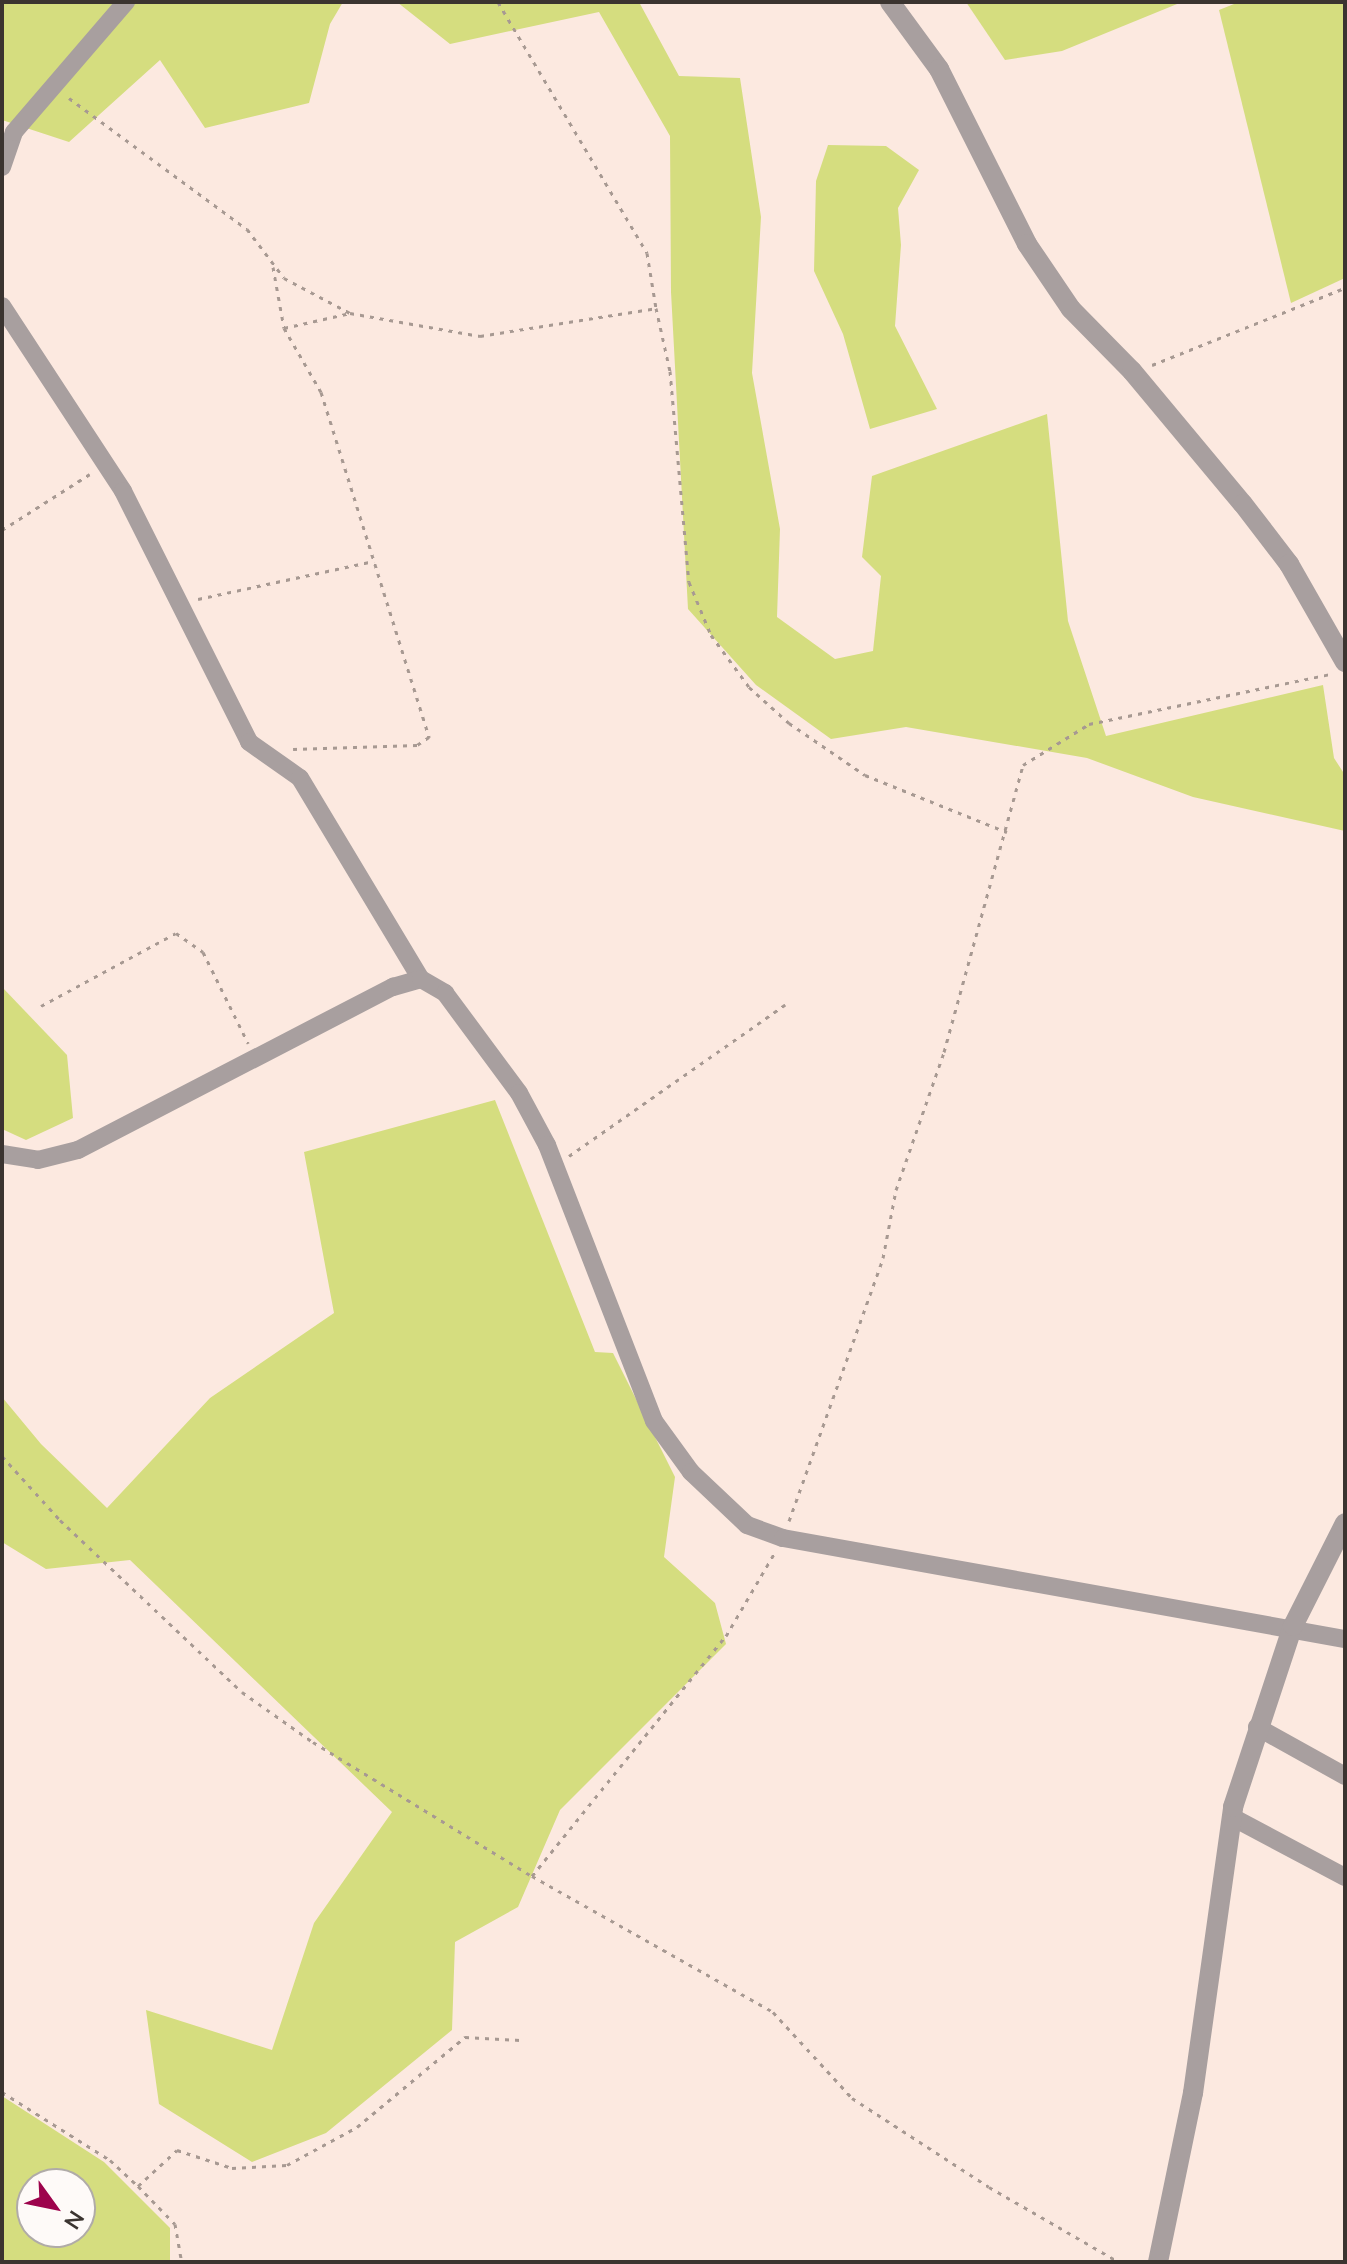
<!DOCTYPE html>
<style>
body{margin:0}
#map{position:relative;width:1347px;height:2264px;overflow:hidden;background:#fce9e0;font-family:Mulish,sans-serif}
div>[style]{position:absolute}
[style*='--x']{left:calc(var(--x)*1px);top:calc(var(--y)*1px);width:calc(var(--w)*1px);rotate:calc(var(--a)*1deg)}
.green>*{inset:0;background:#d5dd7f}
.path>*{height:3px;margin-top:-1.5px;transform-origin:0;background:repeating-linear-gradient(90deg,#a79992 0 4px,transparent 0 10px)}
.minor>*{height:18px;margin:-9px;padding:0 9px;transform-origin:9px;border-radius:9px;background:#a89f9f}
.tertiary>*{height:20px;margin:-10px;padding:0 10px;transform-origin:10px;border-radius:10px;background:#a89f9f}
span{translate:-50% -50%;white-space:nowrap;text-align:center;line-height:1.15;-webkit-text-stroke:7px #fefaf8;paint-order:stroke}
.frame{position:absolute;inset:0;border:4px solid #3b3430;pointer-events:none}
.north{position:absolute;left:16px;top:2168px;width:80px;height:80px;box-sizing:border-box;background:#fefaf8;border:2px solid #b0aba8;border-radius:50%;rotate:123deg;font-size:22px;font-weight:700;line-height:32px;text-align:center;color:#3b3430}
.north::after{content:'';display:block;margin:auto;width:28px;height:36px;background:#9d034c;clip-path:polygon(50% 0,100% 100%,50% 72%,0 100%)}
</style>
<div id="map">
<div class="green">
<div style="clip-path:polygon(2px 2px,343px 2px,330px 24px,309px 103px,205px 128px,160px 60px,69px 142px,2px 120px)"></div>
<div style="clip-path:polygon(397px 2px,639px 2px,679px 76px,740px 78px,761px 217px,752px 373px,780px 529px,777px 617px,835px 659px,873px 651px,881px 576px,862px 557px,872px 476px,1047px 414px,1068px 621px,1106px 736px,1323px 685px,1334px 758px,1345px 775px,1345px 831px,1193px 797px,1087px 758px,906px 727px,831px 739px,756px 685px,688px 609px,671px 292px,670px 136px,599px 12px,450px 44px)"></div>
<div style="clip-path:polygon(966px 2px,1182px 2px,1062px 51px,1005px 60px)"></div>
<div style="clip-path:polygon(1239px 2px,1345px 2px,1345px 278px,1291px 303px,1219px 10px)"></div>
<div style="clip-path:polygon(828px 145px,886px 146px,919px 170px,898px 208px,901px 245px,895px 326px,937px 409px,870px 429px,843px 334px,814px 271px,816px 181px)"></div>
<div style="clip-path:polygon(2px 987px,67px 1055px,73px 1118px,26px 1140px,2px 1129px)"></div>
<div style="clip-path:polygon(495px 1100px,595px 1352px,613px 1353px,675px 1477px,664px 1557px,715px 1603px,726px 1644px,560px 1810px,518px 1907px,455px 1942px,452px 2030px,326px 2133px,252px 2162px,159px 2104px,146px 2010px,272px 2050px,314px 1923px,392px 1812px,130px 1560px,46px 1569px,2px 1542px,2px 1397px,41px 1444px,107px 1508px,210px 1398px,334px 1313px,304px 1152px)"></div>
<div style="clip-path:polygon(evenodd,2px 2096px,104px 2162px,170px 2228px,170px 2262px,2px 2262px,2px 2096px,32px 2184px,80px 2184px,80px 2232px,32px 2232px,32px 2184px)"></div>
</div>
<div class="path">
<div style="--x:498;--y:2;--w:292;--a:59.3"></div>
<div style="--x:647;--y:253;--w:56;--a:80.7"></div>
<div style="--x:69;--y:98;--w:221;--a:36.4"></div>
<div style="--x:247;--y:229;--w:61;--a:52.9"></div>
<div style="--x:284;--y:278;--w:75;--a:27.9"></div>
<div style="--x:350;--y:313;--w:132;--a:10"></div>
<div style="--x:480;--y:336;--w:178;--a:-9"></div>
<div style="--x:656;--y:308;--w:65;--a:77.5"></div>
<div style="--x:670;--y:371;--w:212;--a:84.9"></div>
<div style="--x:689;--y:582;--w:57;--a:67.5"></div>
<div style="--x:711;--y:635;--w:64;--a:53.8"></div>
<div style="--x:749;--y:687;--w:54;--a:42"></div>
<div style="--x:789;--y:723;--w:92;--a:34.4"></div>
<div style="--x:865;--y:775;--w:153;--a:21.9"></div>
<div style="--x:273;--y:267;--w:62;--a:79.8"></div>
<div style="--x:284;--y:328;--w:74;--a:60"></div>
<div style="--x:321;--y:392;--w:362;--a:72.6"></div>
<div style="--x:429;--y:737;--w:14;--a:146"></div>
<div style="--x:417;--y:745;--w:124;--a:178.2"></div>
<div style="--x:284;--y:328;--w:68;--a:-12.8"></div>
<div style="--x:1152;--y:365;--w:208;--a:-21.8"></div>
<div style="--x:2;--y:530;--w:104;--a:-32.5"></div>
<div style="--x:198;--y:599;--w:180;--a:-12.2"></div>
<div style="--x:41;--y:1006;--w:153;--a:-28.4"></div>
<div style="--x:176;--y:933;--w:33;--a:35"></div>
<div style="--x:203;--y:952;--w:102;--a:63.7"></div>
<div style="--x:569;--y:1156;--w:264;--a:-35"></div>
<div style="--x:2;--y:1456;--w:86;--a:47.8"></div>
<div style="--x:60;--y:1520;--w:250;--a:43.4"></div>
<div style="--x:242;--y:1692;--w:87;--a:35.2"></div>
<div style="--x:313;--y:1742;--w:257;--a:31.5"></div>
<div style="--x:532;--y:1876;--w:277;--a:29.4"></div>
<div style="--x:773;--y:2012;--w:117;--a:47.4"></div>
<div style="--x:852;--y:2098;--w:163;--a:33"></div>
<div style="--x:989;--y:2187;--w:150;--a:30"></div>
<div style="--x:789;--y:1521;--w:279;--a:-70.3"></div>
<div style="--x:883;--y:1258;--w:69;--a:-79.2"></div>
<div style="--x:896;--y:1190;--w:146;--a:-70.8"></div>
<div style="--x:944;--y:1052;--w:298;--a:-74.6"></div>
<div style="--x:1023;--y:765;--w:78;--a:-31.8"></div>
<div style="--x:1089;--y:724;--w:246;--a:-11.7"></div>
<div style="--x:532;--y:1876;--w:309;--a:-51.1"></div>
<div style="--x:726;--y:1636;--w:95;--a:-59.7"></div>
<div style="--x:2;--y:2092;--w:128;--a:32.2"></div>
<div style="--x:110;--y:2160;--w:38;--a:43"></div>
<div style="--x:138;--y:2186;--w:53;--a:-42.7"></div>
<div style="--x:177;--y:2150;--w:58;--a:18.1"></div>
<div style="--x:232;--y:2168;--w:55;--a:-3.1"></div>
<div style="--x:287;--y:2165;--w:80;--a:-28.5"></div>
<div style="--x:357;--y:2127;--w:141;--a:-39.8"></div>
<div style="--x:465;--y:2037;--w:55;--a:3.1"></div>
<div style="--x:138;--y:2186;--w:53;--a:45.8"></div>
<div style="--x:175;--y:2224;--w:39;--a:80"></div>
</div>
<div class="minor">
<div style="--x:2;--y:167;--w:37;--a:-71"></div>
<div style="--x:14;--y:132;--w:172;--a:-49.3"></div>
<div style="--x:2;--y:306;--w:221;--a:56.8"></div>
<div style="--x:123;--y:491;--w:281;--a:63.3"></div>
<div style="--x:249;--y:742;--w:62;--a:35.2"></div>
<div style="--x:300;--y:778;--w:235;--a:59"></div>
<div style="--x:2;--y:1154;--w:36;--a:9"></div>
<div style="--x:38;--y:1160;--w:41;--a:-14"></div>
<div style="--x:78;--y:1150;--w:355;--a:-27.4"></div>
<div style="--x:393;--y:987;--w:29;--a:-16"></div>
<div style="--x:421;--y:979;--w:28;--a:30"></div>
<div style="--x:445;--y:993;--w:124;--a:53.5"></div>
<div style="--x:519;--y:1093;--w:59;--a:61.7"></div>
<div style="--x:547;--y:1145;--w:296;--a:68.8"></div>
<div style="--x:654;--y:1421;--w:63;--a:54"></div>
<div style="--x:691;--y:1472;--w:77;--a:43.4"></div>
<div style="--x:747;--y:1525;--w:38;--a:20"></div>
<div style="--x:783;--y:1538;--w:571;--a:10.19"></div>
<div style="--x:1257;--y:1727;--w:101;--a:29.1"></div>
<div style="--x:1232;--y:1817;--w:128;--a:28"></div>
</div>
<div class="tertiary">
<div style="--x:890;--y:2;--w:83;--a:53.8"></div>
<div style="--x:939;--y:69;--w:196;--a:63.3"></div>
<div style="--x:1027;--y:244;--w:78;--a:55.9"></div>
<div style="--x:1071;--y:309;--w:87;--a:45.5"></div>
<div style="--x:1132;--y:371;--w:173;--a:50.2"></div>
<div style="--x:1243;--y:504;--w:76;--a:52.5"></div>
<div style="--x:1289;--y:564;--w:113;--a:60.3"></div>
<div style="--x:1158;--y:2262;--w:173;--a:-78.3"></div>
<div style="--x:1193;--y:2093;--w:289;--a:-82"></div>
<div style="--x:1233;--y:1807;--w:191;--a:-71.7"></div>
<div style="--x:1293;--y:1626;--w:115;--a:-63.2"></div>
</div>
<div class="frame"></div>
<div class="north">N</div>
</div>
